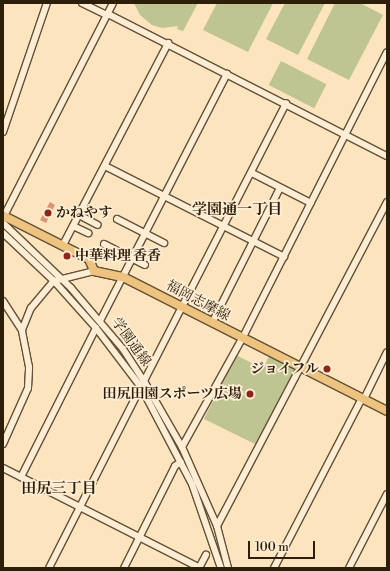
<!DOCTYPE html>
<meta charset="utf-8">
<style>
body{margin:0}
#map{position:relative;width:390px;height:571px;overflow:hidden;background:#fce4be;font-family:"Libre Bodoni","Noto Serif JP",serif}
div>[style]{position:absolute}
[style*='--x']{left:calc(var(--x)*1px);top:calc(var(--y)*1px);width:calc(var(--w)*1px);rotate:calc(var(--a)*1deg)}
.green>*{inset:0;background:#bec492;transform-origin:0 0}
.building>*{inset:0;background:#d99477}
.roads{filter:drop-shadow(1px 0 #615036) drop-shadow(-1px 0 #615036) drop-shadow(0 1px #615036) drop-shadow(0 -1px #615036)}
.minor>*{height:6px;margin:-3px;padding:0 3px;transform-origin:3px;border-radius:3px;background:#fdedd5}
.major>*{height:8px;margin:-4px;padding:0 4px;transform-origin:4px;border-radius:4px;background:#eec27f}
.dots>*{width:11px;height:11px;translate:-50% -50%;box-sizing:border-box;border:2px solid #fdedd5;border-radius:50%}
span{translate:-50% -50%;white-space:nowrap;text-align:center;line-height:1.15;-webkit-text-stroke:3.5px #fdedd5;paint-order:stroke}
.poi-label{font-size:14px;color:#2d1e09;font-weight:700}
.left{translate:0 -50%;text-align:left}
.right{translate:-100% -50%;text-align:right}
.street-label{font-size:14px;color:#2d1e09}
.neighbourhood-label{font-size:15px;color:#2d1e09;font-weight:700}
.frame{position:absolute;inset:0;border:4px solid #2d1e09;pointer-events:none}
.scale{position:absolute;left:248px;top:541px;width:67px;height:18px;box-sizing:border-box;border:2px solid #2d1e09;border-top:0;padding-left:5px;font-size:12px;line-height:14px;white-space:nowrap;color:#2d1e09;-webkit-text-stroke:3px #fdedd5;paint-order:stroke}
</style>
<div id="map">
<div class="green">
<div style="clip-path:polygon(134px 3px,198px 3px,183px 31px,177px 29px,178px 26px,162px 28px,152px 25px,140px 15px)"></div>
<div style="clip-path:polygon(217px 3px,273px 3px,248px 52px,203px 30px)"></div>
<div style="clip-path:polygon(285px 3px,325px 3px,298px 55px,266px 39px)"></div>
<div style="clip-path:polygon(335px 3px,360px 3px,383px 15px,349px 80px,307px 59px)"></div>
<div style="left:281px;top:61px;width:51px;height:27px;rotate:27deg"></div>
<div style="clip-path:polygon(236px 355px,263px 369px,269px 356px,297px 370px,259px 446px,204px 419px)"></div>
</div>
<div class="building">
<div style="clip-path:polygon(50px 202px,55px 205px,46px 223px,40px 220px)"></div>
</div>
<div class="roads">
<div class="minor">
<div style="--x:82;--y:3;--w:28;--a:26"></div>
<div style="--x:108;--y:14;--w:313;--a:27"></div>
<div style="--x:3;--y:132;--w:136;--a:-71.2"></div>
<div style="--x:105;--y:166;--w:201;--a:26.9"></div>
<div style="--x:252;--y:173;--w:66;--a:27"></div>
<div style="--x:79;--y:215;--w:21;--a:28"></div>
<div style="--x:4;--y:216;--w:239;--a:-62.9"></div>
<div style="--x:117;--y:219;--w:53;--a:27.1"></div>
<div style="--x:3;--y:223;--w:94;--a:43.7"></div>
<div style="--x:71;--y:288;--w:80;--a:49.6"></div>
<div style="--x:123;--y:349;--w:38;--a:57"></div>
<div style="--x:144;--y:381;--w:76;--a:60.1"></div>
<div style="--x:182;--y:447;--w:86;--a:66.1"></div>
<div style="--x:217;--y:526;--w:43;--a:75.3"></div>
<div style="--x:73;--y:226;--w:17;--a:25"></div>
<div style="--x:3;--y:233;--w:70;--a:43.3"></div>
<div style="--x:54;--y:281;--w:63;--a:48.2"></div>
<div style="--x:96;--y:328;--w:74;--a:52.7"></div>
<div style="--x:141;--y:387;--w:110;--a:62.3"></div>
<div style="--x:192;--y:484;--w:89;--a:71"></div>
<div style="--x:104;--y:244;--w:46;--a:27.1"></div>
<div style="--x:63;--y:245;--w:228;--a:-62.5"></div>
<div style="--x:3;--y:301;--w:35;--a:57"></div>
<div style="--x:100;--y:321;--w:278;--a:-62.8"></div>
<div style="--x:212;--y:323;--w:151;--a:-63.3"></div>
<div style="--x:144;--y:381;--w:312;--a:-62.9"></div>
<div style="--x:364;--y:399;--w:52;--a:-63.9"></div>
<div style="--x:3;--y:444;--w:61;--a:-65.9"></div>
<div style="--x:28;--y:388;--w:21;--a:-87"></div>
<div style="--x:29;--y:367;--w:38;--a:-101"></div>
<div style="--x:22;--y:330;--w:24;--a:-68"></div>
<div style="--x:31;--y:308;--w:35;--a:-50"></div>
<div style="--x:54;--y:281;--w:41;--a:-14"></div>
<div style="--x:182;--y:447;--w:126;--a:-61"></div>
<div style="--x:243;--y:337;--w:319;--a:-63.2"></div>
<div style="--x:3;--y:468;--w:221;--a:26.9"></div>
<div style="--x:21;--y:477;--w:167;--a:-63.3"></div>
<div style="--x:217;--y:526;--w:366;--a:-62.3"></div>
<div style="--x:49;--y:568;--w:203;--a:-63.1"></div>
<div style="--x:124;--y:568;--w:114;--a:-63.4"></div>
<div style="--x:175;--y:466;--w:7;--a:-34"></div>
<div style="--x:199;--y:568;--w:15;--a:-62"></div>
<div style="--x:274;--y:568;--w:191;--a:-62.6"></div>
<div style="--x:349;--y:568;--w:83;--a:-62.8"></div>
</div>
<div class="major">
<div style="--x:3;--y:218;--w:2;--a:-63"></div>
<div style="--x:4;--y:216;--w:95;--a:26.8"></div>
<div style="--x:89;--y:259;--w:13;--a:67"></div>
<div style="--x:94;--y:271;--w:30;--a:12"></div>
<div style="--x:123;--y:277;--w:296;--a:26.9"></div>
</div>
</div>
<div class="dots">
<div style="left:48px;top:213px;background:#8f2418"></div>
<div style="left:67px;top:256px;background:#8f2418"></div>
<div style="left:327px;top:369px;background:#8f2418"></div>
<div style="left:250px;top:394px;background:#8f2418"></div>
</div>
<div class="poi-label">
<span class="left" style="left:56px;top:213px">かねやす</span>
<span class="left" style="left:75px;top:256px">中華料理 香香</span>
<span class="right" style="left:319px;top:369px">ジョイフル</span>
<span class="right" style="left:242px;top:394px">田尻田園スポーツ広場</span>
</div>
<div class="street-label">
<span style="left:198px;top:301px;rotate:28deg">福岡志摩線</span>
<span style="left:131px;top:342px;rotate:54deg">学園通線</span>
</div>
<div class="neighbourhood-label">
<span style="left:237px;top:210px">学園通一丁目</span>
<span style="left:59px;top:489px">田尻三丁目</span>
</div>
<div class="frame"></div>
<div class="scale">100 m</div>
</div>
